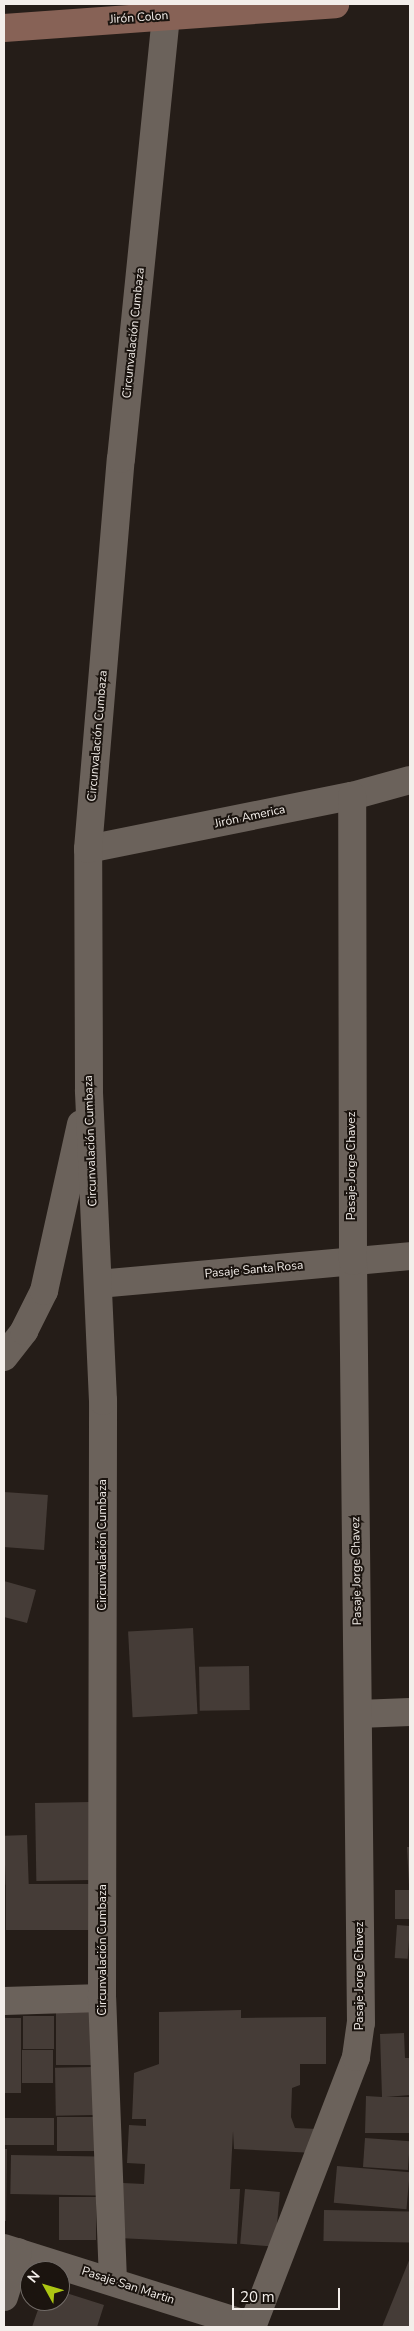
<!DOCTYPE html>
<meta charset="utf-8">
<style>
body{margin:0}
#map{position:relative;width:414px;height:2331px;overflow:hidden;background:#251d18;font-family:"Nunito Sans",sans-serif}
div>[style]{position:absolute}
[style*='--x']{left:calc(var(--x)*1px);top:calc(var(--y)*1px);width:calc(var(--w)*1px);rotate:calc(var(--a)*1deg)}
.building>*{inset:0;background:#453c37;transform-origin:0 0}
.street>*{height:28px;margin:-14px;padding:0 14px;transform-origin:14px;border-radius:14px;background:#6b625b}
.secondary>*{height:28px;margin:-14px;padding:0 14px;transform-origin:14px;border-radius:14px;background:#876256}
span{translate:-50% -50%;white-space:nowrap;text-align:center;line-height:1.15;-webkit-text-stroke:4px #1b140f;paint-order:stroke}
.street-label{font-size:12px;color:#f3eeea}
.frame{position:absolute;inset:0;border:5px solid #f3eeea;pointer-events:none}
.north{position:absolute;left:20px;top:2261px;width:50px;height:50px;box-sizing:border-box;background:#1b140f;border:1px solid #716b67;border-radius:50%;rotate:309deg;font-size:14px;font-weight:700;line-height:20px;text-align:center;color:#f3eeea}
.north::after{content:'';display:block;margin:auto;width:18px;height:22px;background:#acc613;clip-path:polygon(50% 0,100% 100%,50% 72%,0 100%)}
.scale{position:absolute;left:232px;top:2288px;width:108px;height:22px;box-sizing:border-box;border:2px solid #f3eeea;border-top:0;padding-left:6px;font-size:15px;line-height:18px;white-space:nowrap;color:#f3eeea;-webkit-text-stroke:4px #1b140f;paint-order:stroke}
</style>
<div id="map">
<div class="building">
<div style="left:4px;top:1492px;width:44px;height:55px;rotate:4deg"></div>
<div style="clip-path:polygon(4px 1581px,36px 1590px,27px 1623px,4px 1617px)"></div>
<div style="left:193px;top:1628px;width:86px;height:65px;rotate:87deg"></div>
<div style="left:249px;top:1666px;width:44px;height:50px;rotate:89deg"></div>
<div style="left:90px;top:1802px;width:78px;height:55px;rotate:89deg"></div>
<div style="left:27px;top:1835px;width:49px;height:23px;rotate:88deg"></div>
<div style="clip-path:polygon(407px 1847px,410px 1847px,410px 1885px,409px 1885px)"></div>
<div style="left:93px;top:1884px;width:46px;height:87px;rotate:90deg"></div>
<div style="left:395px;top:1890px;width:15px;height:29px"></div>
<div style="left:397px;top:1925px;width:13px;height:33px;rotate:4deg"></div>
<div style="clip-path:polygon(241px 2010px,241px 2018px,326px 2017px,326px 2064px,300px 2064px,300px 2085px,292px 2088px,291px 2117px,295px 2128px,317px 2129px,315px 2153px,234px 2149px,233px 2131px,230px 2189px,240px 2189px,237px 2244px,119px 2238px,123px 2183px,144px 2184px,145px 2164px,127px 2163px,129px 2125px,146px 2126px,146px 2119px,132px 2119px,134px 2073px,159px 2064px,159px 2012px)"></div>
<div style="left:93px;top:2012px;width:53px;height:37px;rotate:90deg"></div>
<div style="left:23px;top:2016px;width:31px;height:33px"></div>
<div style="left:4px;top:2018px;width:17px;height:75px"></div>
<div style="clip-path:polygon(404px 2033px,405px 2058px,410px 2058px,410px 2095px,386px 2097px,410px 2097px,410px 2133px,365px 2133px,366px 2096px,382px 2097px,380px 2034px)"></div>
<div style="left:53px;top:2050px;width:33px;height:31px;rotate:90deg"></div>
<div style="left:93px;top:2067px;width:48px;height:38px;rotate:89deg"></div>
<div style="left:57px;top:2117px;width:38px;height:34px"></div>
<div style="left:4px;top:2118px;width:50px;height:27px"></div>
<div style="left:365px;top:2138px;width:45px;height:29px;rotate:4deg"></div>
<div style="clip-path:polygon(4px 2149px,7px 2149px,6px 2221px,4px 2221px)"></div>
<div style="left:11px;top:2155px;width:87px;height:39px;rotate:1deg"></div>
<div style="left:337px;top:2166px;width:73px;height:37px;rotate:5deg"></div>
<div style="left:245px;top:2189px;width:35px;height:55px;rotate:5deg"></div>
<div style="left:59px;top:2197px;width:37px;height:43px"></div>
<div style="left:324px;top:2210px;width:86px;height:31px;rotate:1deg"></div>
<div style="clip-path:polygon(410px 2258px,410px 2327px,382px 2327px)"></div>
<div style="clip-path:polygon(60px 2291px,104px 2305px,97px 2327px,32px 2327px,41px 2301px,60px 2301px)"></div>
</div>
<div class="street">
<div style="--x:88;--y:849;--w:269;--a:-11.4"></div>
<div style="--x:352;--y:796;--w:60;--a:-15.4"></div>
<div style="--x:98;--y:1284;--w:313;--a:-5.1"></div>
<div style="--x:4;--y:1357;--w:33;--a:-52"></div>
<div style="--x:24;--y:1331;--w:45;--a:-63.4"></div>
<div style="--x:44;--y:1291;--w:171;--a:-77.5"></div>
<div style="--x:358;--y:1714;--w:52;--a:-2.2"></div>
<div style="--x:4;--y:2001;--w:98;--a:-1.8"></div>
<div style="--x:4;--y:2248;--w:260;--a:17.5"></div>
<div style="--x:113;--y:2281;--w:283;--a:-92.2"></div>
<div style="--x:102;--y:1998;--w:597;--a:-89.9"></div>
<div style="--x:103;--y:1401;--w:311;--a:-92.6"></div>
<div style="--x:89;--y:1090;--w:241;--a:-90.2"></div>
<div style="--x:88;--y:849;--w:391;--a:-85.2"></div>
<div style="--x:121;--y:459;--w:457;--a:-84.2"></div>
<div style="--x:4;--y:2297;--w:47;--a:-72.7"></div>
<div style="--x:252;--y:2327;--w:289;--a:-68.9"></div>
<div style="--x:356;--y:2057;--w:34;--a:-82"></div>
<div style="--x:361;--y:2023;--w:762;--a:-90.6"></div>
<div style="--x:353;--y:1261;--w:465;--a:-90.1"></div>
</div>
<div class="secondary">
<div style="--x:4;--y:28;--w:332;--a:-4.1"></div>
</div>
<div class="street-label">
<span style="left:139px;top:18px;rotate:-4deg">Jirón Colon</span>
<span style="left:134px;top:333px;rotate:-84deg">Circunvalación Cumbaza</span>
<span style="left:98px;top:736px;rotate:-85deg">Circunvalación Cumbaza</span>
<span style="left:250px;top:817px;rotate:-12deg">Jirón America</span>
<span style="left:91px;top:1141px;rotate:-92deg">Circunvalación Cumbaza</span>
<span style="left:352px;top:1166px;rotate:-90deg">Pasaje Jorge Chavez</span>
<span style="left:254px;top:1270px;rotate:-5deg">Pasaje Santa Rosa</span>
<span style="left:103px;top:1545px;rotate:-90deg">Circunvalación Cumbaza</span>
<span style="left:357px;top:1571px;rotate:-91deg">Pasaje Jorge Chavez</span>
<span style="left:103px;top:1950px;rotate:-90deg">Circunvalación Cumbaza</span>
<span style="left:360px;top:1976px;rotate:-90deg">Pasaje Jorge Chavez</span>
<span style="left:128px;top:2286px;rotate:18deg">Pasaje San Martin</span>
</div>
<div class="frame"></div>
<div class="north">N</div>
<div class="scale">20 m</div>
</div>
